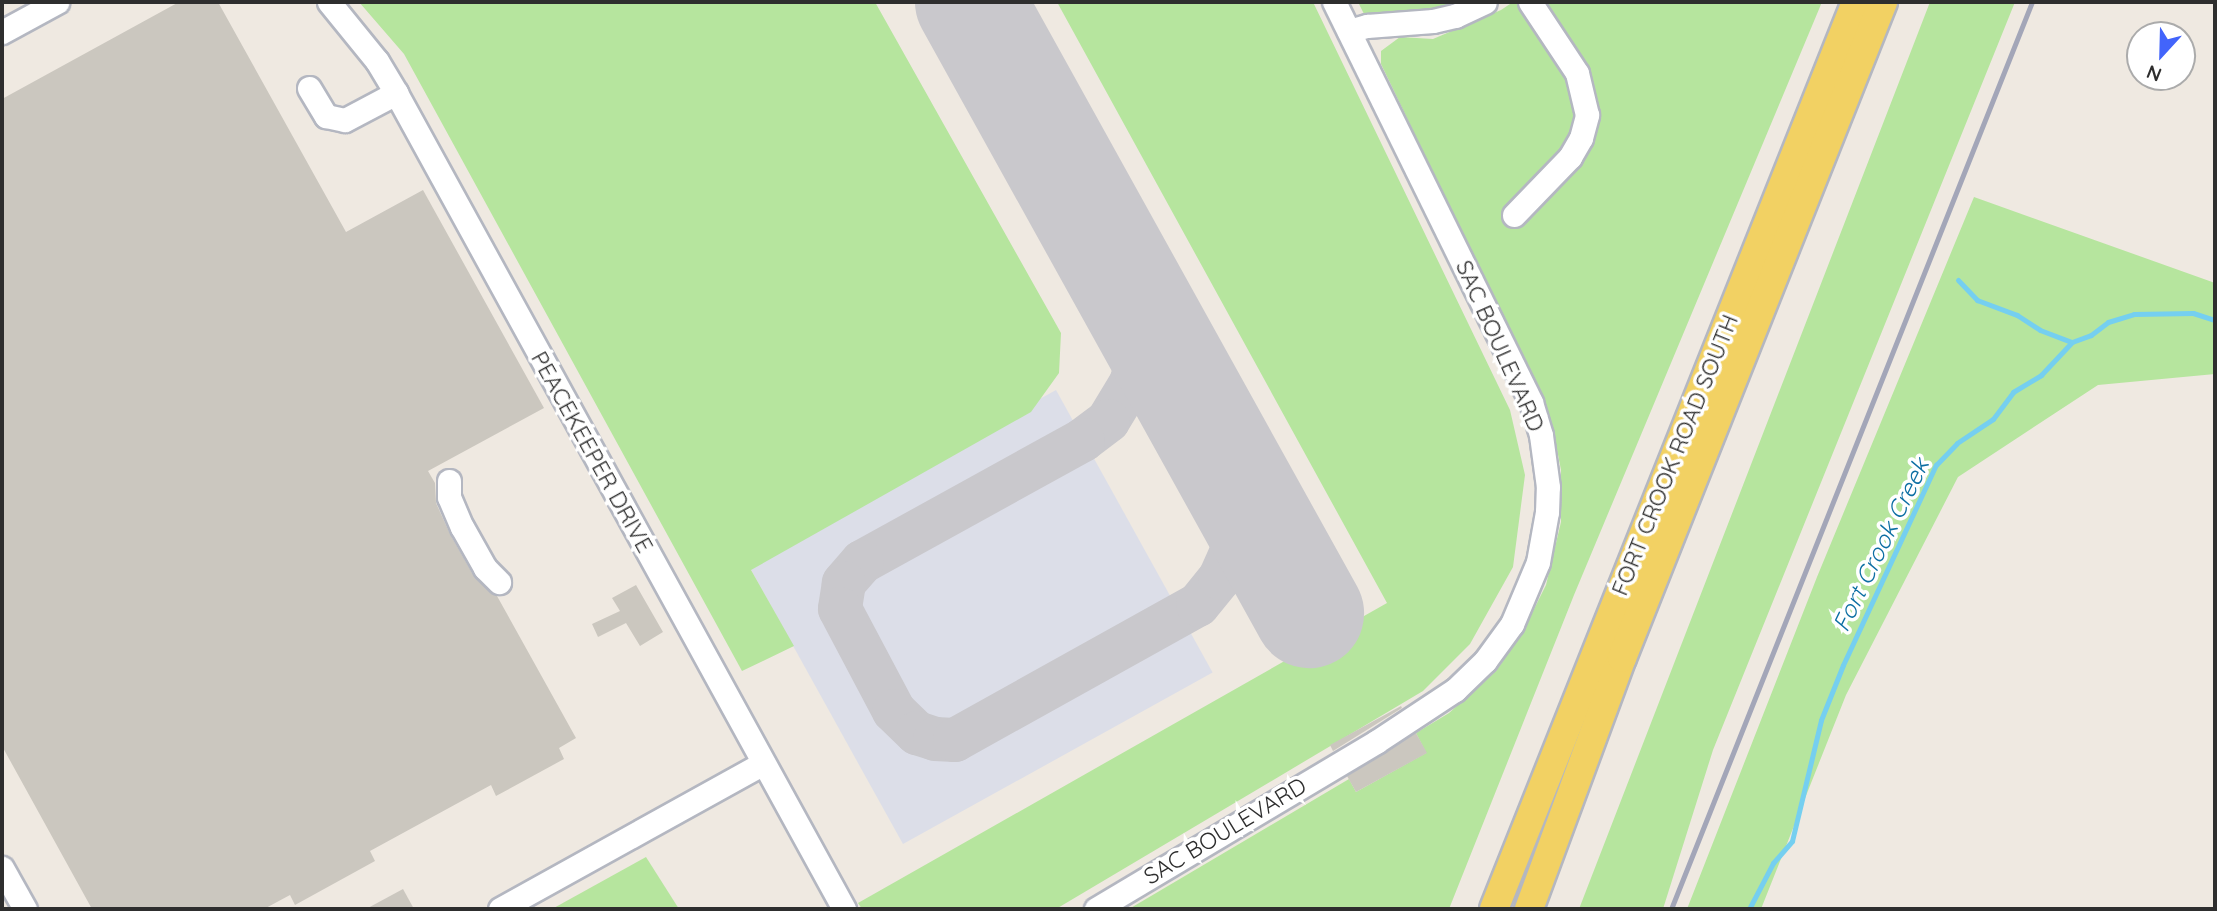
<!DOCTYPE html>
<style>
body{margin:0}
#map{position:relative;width:2217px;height:911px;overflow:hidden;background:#efe9e1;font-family:Quicksand,sans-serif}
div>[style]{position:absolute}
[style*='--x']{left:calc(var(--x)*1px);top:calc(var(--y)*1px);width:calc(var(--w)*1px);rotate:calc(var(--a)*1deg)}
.airport>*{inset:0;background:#dcdee8;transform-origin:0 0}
.green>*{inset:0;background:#b6e59e}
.stream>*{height:5px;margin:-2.5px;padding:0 2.5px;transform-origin:2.5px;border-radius:2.5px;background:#75cff0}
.taxiway>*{height:44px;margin:-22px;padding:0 22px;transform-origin:22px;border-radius:22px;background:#c9c8cc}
.runway>*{height:110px;margin:-55px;padding:0 55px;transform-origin:55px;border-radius:55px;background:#c9c8cc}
.building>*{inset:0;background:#cbc7bf}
.roads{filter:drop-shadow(2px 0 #b4b7c1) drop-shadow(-2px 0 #b4b7c1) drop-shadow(0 2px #b4b7c1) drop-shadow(0 -2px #b4b7c1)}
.minor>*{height:23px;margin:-11.5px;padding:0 11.5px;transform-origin:11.5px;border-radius:11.5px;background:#fff}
.major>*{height:28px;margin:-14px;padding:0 14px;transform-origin:14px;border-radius:14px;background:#f2d163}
.rail>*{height:5px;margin:-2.5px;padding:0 2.5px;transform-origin:2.5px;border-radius:2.5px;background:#a3a6b8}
span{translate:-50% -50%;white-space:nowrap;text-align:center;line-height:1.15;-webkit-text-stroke:7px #fff;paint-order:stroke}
.street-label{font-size:23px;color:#2e2e2e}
.water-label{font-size:24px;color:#0d6fa3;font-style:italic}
.frame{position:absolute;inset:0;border:4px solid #2e2e2e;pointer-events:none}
.north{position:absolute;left:2126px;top:21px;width:70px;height:70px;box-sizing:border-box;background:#fff;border:2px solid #ababab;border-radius:50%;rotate:202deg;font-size:19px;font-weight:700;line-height:28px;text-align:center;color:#2e2e2e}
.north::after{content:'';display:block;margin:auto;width:24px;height:32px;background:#4264fb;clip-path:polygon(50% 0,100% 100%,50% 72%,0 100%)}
</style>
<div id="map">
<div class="airport">
<div style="left:1056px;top:390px;width:323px;height:354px;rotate:61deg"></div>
</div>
<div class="green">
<div style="clip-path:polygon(359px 2px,875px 2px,1061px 333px,1059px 373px,1031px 412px,751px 570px,794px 646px,742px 671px,404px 54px)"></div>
<div style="clip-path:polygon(1057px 2px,1313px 2px,1510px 410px,1525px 475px,1513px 567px,1470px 644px,1423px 691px,1056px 909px,862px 909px,858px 903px,1387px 603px)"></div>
<div style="clip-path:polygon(1358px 2px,1458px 2px,1426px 10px,1365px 16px)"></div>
<div style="clip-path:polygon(1513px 2px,1822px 2px,1574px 595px,1449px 909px,1129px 909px,1349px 779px,1356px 792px,1426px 753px,1416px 733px,1449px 713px,1496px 671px,1522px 633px,1546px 585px,1561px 522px,1561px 470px,1553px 429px,1537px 389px,1381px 64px,1381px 51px,1400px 37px,1433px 39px,1501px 10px)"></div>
<div style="clip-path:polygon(1930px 2px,2015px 2px,1713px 750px,1663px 909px,1579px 909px)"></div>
<div style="clip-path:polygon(1974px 197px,2215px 283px,2215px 374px,2098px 385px,1958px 477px,1846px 695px,1761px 909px,1687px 909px,1817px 577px)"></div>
<div style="clip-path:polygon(646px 857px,679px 909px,552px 909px)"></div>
</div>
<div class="stream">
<div style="--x:1958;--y:280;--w:28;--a:46"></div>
<div style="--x:1977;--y:300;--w:43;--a:20.6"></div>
<div style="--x:2017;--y:315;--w:27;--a:33"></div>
<div style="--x:2040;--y:330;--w:34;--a:21"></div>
<div style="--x:1749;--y:909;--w:52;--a:-62.4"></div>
<div style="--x:1773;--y:863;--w:29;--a:-49"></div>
<div style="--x:1792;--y:841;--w:124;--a:-76.5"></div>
<div style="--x:1821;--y:720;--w:59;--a:-68.2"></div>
<div style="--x:1843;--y:665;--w:221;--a:-65.1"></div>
<div style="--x:1936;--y:465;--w:30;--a:-46"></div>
<div style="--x:1957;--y:443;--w:43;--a:-33.7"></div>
<div style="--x:1993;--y:419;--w:34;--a:-53"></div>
<div style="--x:2013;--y:392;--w:33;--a:-31"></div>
<div style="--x:2041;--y:375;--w:45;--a:-46.8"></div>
<div style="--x:2072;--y:342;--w:20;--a:-20"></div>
<div style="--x:2091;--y:335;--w:21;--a:-37"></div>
<div style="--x:2108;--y:322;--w:27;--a:-17"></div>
<div style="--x:2134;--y:314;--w:59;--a:-1"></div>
<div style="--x:2193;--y:313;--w:23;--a:18"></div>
</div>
<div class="taxiway">
<div style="--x:1125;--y:282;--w:39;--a:73"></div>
<div style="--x:1136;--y:319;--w:42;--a:88.6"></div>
<div style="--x:1137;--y:361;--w:23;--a:105"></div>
<div style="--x:1131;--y:383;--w:44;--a:121.2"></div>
<div style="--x:1108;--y:421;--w:31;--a:143"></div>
<div style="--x:1083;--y:440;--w:252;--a:151.1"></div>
<div style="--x:862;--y:562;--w:28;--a:131"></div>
<div style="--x:844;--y:583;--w:26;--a:99"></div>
<div style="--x:840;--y:609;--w:115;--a:62.1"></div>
<div style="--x:894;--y:711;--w:32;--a:44"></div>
<div style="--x:917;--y:733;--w:19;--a:18"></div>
<div style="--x:935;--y:739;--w:20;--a:3"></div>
<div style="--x:955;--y:740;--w:278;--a:-29.1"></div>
<div style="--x:1198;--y:605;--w:35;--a:-51"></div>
<div style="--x:1220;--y:578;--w:35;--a:-66"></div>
<div style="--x:1234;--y:546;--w:37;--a:-87"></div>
<div style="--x:1236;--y:509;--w:54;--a:-105.1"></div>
</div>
<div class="runway">
<div style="--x:970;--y:2;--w:699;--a:60.98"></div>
</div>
<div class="building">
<div style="clip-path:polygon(179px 2px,218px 2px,346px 232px,423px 190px,544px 408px,428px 471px,435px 483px,436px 503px,450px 534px,475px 578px,497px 596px,576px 738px,559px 748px,564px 759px,496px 796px,491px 785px,370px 851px,375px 861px,295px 905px,290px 895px,264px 909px,92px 909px,2px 746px,2px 99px)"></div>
<div style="clip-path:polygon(636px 585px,663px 632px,640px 646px,626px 623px,598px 637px,592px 624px,620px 611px,612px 598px)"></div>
<div style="clip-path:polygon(1401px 706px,1402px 708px,1333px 751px,1330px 745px)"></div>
<div style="clip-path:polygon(1416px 733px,1427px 753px,1356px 792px,1347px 776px)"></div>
<div style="clip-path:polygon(403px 889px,414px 909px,366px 909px)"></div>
</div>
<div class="roads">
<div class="minor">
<div style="--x:329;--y:2;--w:76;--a:50.9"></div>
<div style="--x:377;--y:61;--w:37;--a:59"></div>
<div style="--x:396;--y:93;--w:931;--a:61.23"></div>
<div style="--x:1349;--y:31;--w:19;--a:-16"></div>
<div style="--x:1367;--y:26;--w:66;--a:-4.3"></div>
<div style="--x:1433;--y:21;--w:23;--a:-13"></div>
<div style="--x:1455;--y:16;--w:33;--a:-25"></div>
<div style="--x:2;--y:32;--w:63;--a:-28.6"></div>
<div style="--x:309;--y:88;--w:33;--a:59"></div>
<div style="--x:326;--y:116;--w:19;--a:12"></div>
<div style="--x:345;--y:120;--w:58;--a:-27.9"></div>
<div style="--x:1514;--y:215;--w:81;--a:-46"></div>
<div style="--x:1570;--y:157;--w:22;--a:-60"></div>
<div style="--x:1581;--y:138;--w:24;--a:-75"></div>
<div style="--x:1587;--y:115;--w:43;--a:-103.4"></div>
<div style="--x:1577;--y:73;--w:85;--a:-123.5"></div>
<div style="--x:449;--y:481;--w:16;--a:90"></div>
<div style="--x:449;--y:497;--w:33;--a:67"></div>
<div style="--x:462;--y:527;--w:47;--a:60.7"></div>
<div style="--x:485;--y:568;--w:20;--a:45"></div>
<div style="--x:2;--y:868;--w:47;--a:60.7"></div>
<div style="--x:500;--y:909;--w:301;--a:-29"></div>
<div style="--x:1096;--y:909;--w:326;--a:-30.8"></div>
<div style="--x:1376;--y:742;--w:95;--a:-33.4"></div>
<div style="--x:1455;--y:690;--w:42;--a:-44"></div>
<div style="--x:1485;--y:661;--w:46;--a:-53.9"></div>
<div style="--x:1512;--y:624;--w:67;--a:-67.2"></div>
<div style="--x:1538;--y:562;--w:51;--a:-79.8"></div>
<div style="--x:1547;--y:512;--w:25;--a:-88"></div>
<div style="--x:1548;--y:487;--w:52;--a:-97.7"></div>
<div style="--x:1541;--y:435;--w:34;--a:-107"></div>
<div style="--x:1531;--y:402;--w:446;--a:-116.2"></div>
</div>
<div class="major">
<div style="--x:1494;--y:909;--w:977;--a:-68.24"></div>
<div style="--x:1529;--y:909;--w:268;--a:-69.7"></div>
<div style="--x:1622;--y:658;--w:706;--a:-68.3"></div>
</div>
</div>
<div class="rail">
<div style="--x:1671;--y:909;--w:976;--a:-68.3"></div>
</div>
<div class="street-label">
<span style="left:1500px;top:346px;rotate:66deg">SAC BOULEVARD</span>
<span style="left:592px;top:452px;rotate:61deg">PEACEKEEPER DRIVE</span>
<span style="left:1675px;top:455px;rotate:-68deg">FORT CROOK ROAD SOUTH</span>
<span style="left:1225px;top:831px;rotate:-31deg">SAC BOULEVARD</span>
</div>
<div class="water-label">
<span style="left:1881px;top:545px;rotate:-64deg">Fort Crook Creek</span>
</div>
<div class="frame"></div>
<div class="north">N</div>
</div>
